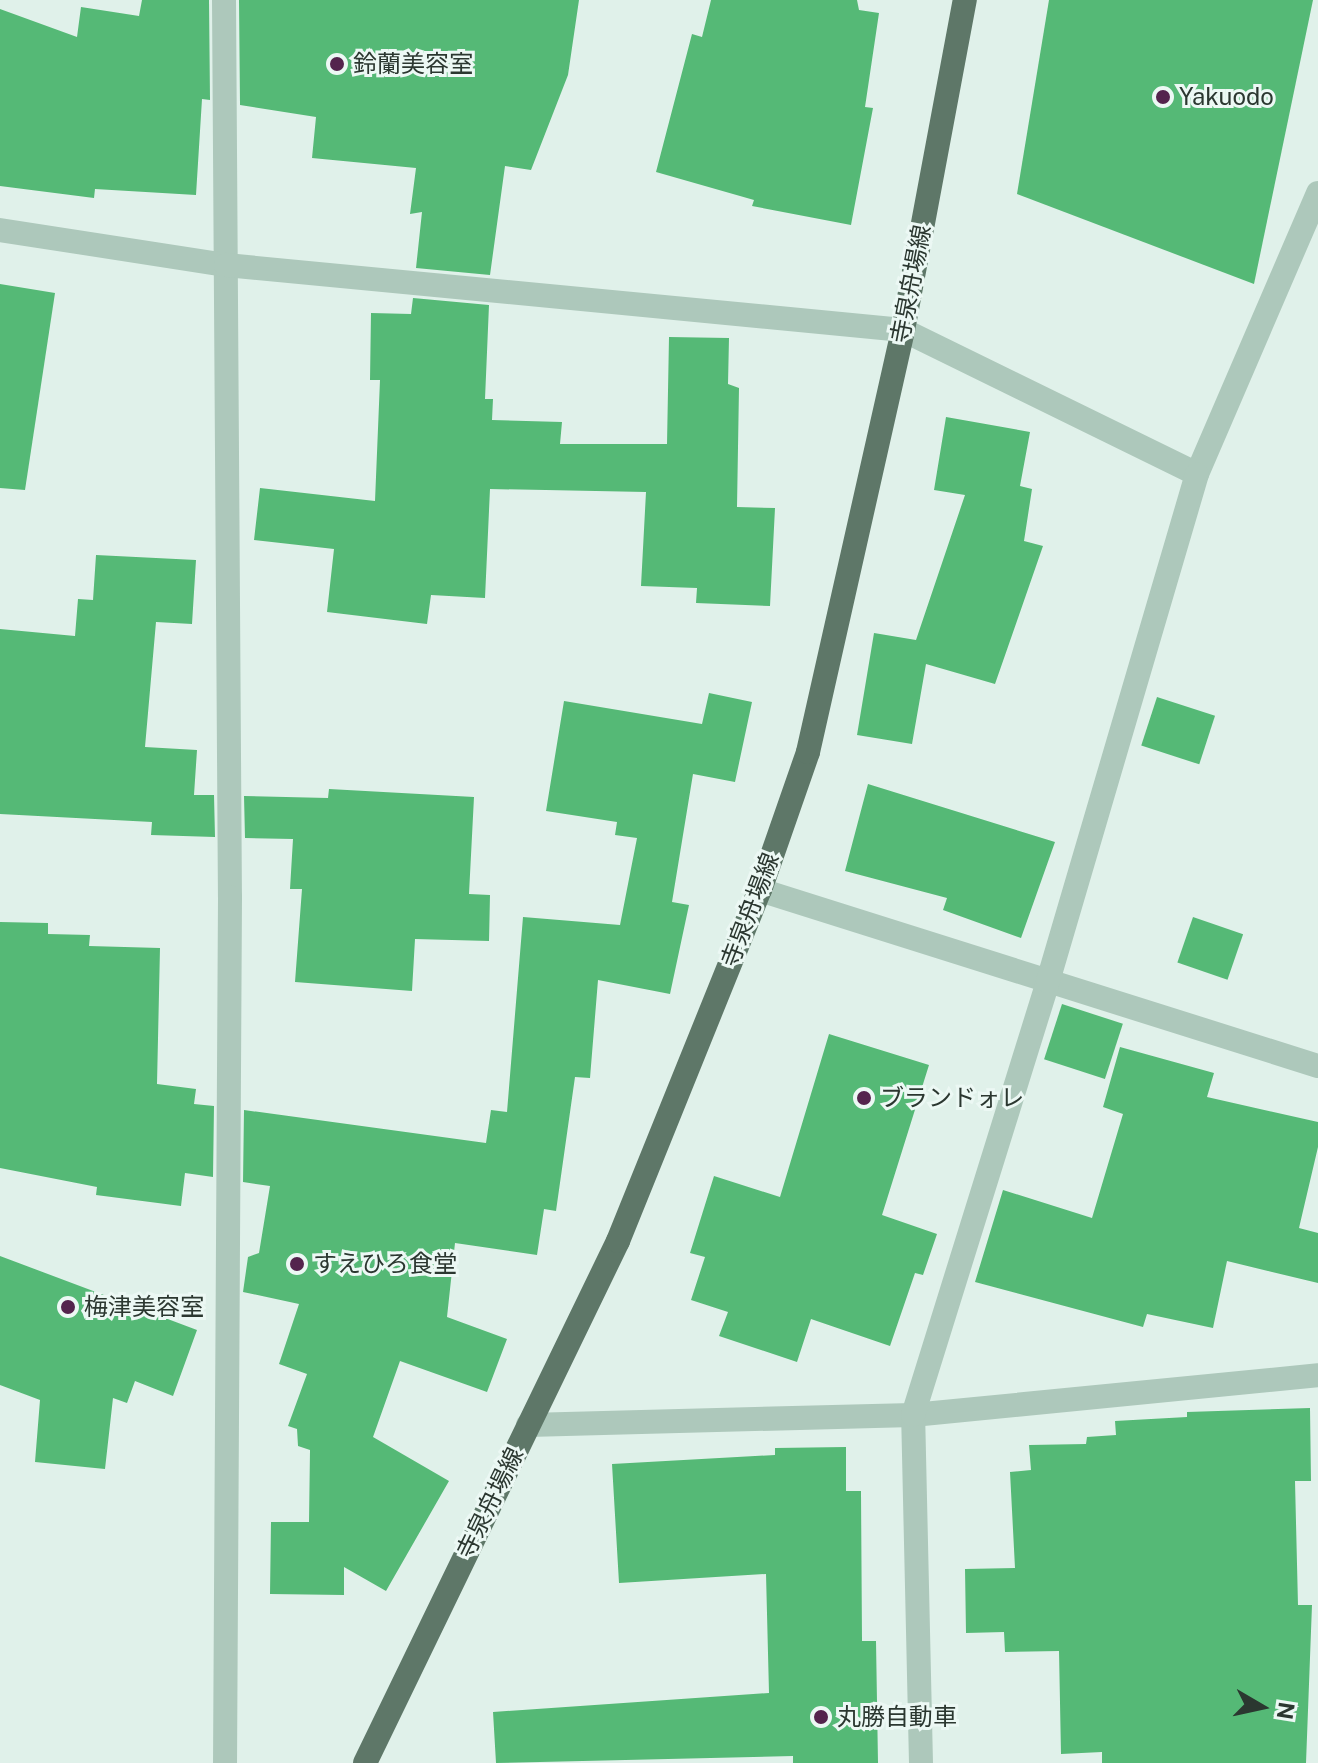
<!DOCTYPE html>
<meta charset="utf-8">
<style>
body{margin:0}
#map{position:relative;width:1318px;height:1763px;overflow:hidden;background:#e0f1ea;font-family:"Public Sans","Noto Sans JP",sans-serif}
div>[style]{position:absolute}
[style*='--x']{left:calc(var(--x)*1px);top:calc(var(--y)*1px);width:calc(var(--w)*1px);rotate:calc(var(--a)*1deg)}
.building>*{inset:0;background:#55b976;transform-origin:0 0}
.minor>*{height:24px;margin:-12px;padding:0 12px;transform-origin:12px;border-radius:12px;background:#adc8bb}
.major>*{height:24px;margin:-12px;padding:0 12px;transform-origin:12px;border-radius:12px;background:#5e7768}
.dots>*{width:22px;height:22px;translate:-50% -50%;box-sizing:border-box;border:4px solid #ecf8f4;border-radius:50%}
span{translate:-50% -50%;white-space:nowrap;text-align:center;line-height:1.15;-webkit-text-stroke:6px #ecf8f4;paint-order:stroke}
.poi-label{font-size:24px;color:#2b3730}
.left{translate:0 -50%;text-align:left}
.street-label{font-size:24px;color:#2b3730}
.north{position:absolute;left:1222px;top:1667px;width:80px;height:80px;-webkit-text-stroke:6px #ecf8f4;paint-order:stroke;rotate:99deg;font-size:22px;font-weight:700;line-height:32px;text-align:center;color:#2b3730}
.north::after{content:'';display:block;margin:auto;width:28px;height:36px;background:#2b3730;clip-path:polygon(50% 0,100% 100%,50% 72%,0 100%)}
</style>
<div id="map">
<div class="building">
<div style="clip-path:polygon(142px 0,209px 0,210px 100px,202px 99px,196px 195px,95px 189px,94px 198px,0 186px,0 9px,77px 37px,81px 7px,139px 16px)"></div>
<div style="clip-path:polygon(239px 0,579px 0,568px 75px,531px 170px,505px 166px,490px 275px,416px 268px,422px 212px,410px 214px,416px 168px,312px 158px,316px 117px,240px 105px)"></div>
<div style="clip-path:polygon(711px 0,857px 0,859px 10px,879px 13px,865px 107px,873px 108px,851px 225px,752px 206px,754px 200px,656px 172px,692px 34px,702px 37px)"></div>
<div style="clip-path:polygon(1049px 0,1313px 0,1254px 284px,1017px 194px)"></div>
<div style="clip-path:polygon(0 284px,55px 293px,25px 490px,0 488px)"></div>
<div style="clip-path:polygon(413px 298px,489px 305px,485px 399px,493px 399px,492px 420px,562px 422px,560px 444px,667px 444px,669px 337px,729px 338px,728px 384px,739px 388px,737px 507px,775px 508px,770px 606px,696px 603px,697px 588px,641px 586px,646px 492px,490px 489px,485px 598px,431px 595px,427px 624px,327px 612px,334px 549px,254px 540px,260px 488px,375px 501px,380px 380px,370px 380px,371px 313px,411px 314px)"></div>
<div style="clip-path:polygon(946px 417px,1030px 432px,1020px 486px,1032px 489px,1024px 541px,1043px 546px,995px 684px,926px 664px,912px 744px,857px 735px,874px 633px,916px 640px,965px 495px,934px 490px)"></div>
<div style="clip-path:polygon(96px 555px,196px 560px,192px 624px,156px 622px,145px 747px,197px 750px,194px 795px,214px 795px,215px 837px,151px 835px,152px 822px,0 814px,0 629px,75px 636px,78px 599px,93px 600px)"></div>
<div style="clip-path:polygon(709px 693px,752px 702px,735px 782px,693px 774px,672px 902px,689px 905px,670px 994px,598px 980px,590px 1078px,575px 1077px,556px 1211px,544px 1209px,537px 1255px,455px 1243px,447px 1317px,507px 1339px,487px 1392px,400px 1361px,373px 1437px,449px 1481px,386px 1591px,344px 1567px,344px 1595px,270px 1594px,271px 1522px,309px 1522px,310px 1450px,298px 1446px,297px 1429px,288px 1426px,307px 1374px,279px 1364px,299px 1304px,243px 1292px,248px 1257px,259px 1253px,270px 1186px,243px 1182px,244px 1110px,486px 1143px,491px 1110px,507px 1112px,523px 917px,620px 925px,637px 838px,615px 835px,617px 822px,546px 811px,564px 701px,702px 724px)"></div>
<div style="left:1157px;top:697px;width:61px;height:51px;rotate:18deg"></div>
<div style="clip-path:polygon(868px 784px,1055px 842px,1021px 938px,943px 910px,947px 898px,845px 871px)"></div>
<div style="clip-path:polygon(329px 789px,474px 797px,469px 894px,490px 895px,489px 941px,415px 939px,412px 991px,295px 982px,302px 889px,290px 889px,293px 839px,245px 838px,244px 796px,328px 798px)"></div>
<div style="left:1193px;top:917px;width:53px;height:48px;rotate:19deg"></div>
<div style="clip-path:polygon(0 922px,48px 923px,48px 934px,90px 935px,89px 946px,160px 948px,157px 1084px,196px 1089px,194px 1104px,214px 1106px,213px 1177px,185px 1173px,181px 1206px,96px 1195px,97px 1187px,0 1168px)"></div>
<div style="left:1062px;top:1004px;width:64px;height:58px;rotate:18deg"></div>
<div style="clip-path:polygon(829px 1034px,929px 1065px,882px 1215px,937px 1234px,923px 1275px,915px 1273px,890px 1346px,811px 1319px,797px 1362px,719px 1336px,728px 1312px,691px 1300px,705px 1257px,690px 1253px,714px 1176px,780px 1197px)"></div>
<div style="clip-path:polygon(1120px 1047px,1214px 1073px,1207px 1097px,1318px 1122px,1318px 1147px,1299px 1228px,1318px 1233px,1318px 1283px,1227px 1261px,1213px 1328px,1147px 1314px,1143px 1327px,975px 1282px,1003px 1190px,1092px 1218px,1123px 1114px,1103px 1107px)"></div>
<div style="clip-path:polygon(0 1256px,197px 1330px,173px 1396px,135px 1381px,127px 1403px,113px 1398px,105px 1469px,35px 1462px,40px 1400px,0 1385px)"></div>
<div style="clip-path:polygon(1310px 1408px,1311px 1481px,1295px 1481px,1298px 1605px,1312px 1605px,1306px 1763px,1102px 1763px,1102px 1752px,1061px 1754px,1059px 1651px,1005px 1652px,1004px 1632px,966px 1633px,965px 1569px,1015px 1568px,1010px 1472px,1031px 1470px,1029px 1445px,1086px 1444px,1087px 1437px,1116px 1435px,1115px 1421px,1187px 1417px,1187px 1412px)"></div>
<div style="clip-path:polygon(846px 1447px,846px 1491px,861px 1491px,862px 1641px,876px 1641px,878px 1763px,793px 1763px,793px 1756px,496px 1763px,493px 1712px,769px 1693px,766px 1574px,619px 1583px,612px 1464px,775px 1455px,775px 1448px)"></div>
</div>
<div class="minor">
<div style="--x:224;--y:0;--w:897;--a:89.62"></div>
<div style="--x:230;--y:897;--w:866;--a:90.33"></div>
<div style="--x:0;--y:230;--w:229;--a:8.8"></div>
<div style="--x:226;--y:265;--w:680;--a:5.48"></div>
<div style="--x:903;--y:330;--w:327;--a:26.1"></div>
<div style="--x:1197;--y:474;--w:306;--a:-66.7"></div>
<div style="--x:760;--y:890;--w:585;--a:17.51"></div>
<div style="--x:528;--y:1425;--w:385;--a:-1.5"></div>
<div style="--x:913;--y:1415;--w:407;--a:-5.6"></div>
<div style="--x:921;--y:1763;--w:348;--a:-91.3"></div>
<div style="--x:913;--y:1415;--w:455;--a:-72.7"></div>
<div style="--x:1048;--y:981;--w:528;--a:-73.62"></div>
</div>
<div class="major">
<div style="--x:365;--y:1763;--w:580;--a:-64.14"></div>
<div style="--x:618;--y:1241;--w:379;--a:-68"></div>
<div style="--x:760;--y:890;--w:146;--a:-70.8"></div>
<div style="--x:808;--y:752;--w:433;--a:-77.3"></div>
<div style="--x:903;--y:330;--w:336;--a:-79.4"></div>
</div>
<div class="dots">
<div style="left:337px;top:64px;background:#54244d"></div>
<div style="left:1163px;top:97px;background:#54244d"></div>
<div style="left:864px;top:1098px;background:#54244d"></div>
<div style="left:297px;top:1264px;background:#54244d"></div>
<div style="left:68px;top:1307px;background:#54244d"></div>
<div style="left:821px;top:1717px;background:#54244d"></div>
</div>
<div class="poi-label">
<span class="left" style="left:353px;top:64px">鈴蘭美容室</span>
<span class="left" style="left:1179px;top:97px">Yakuodo</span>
<span class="left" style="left:880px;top:1098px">ブランドォレ</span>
<span class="left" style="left:313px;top:1264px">すえひろ食堂</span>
<span class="left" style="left:84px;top:1307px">梅津美容室</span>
<span class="left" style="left:837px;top:1717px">丸勝自動車</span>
</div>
<div class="street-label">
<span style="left:911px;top:284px;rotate:-79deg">寺泉舟場線</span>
<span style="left:750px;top:910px;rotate:-69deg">寺泉舟場線</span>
<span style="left:490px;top:1503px;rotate:-64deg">寺泉舟場線</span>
</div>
<div class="north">N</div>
</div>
